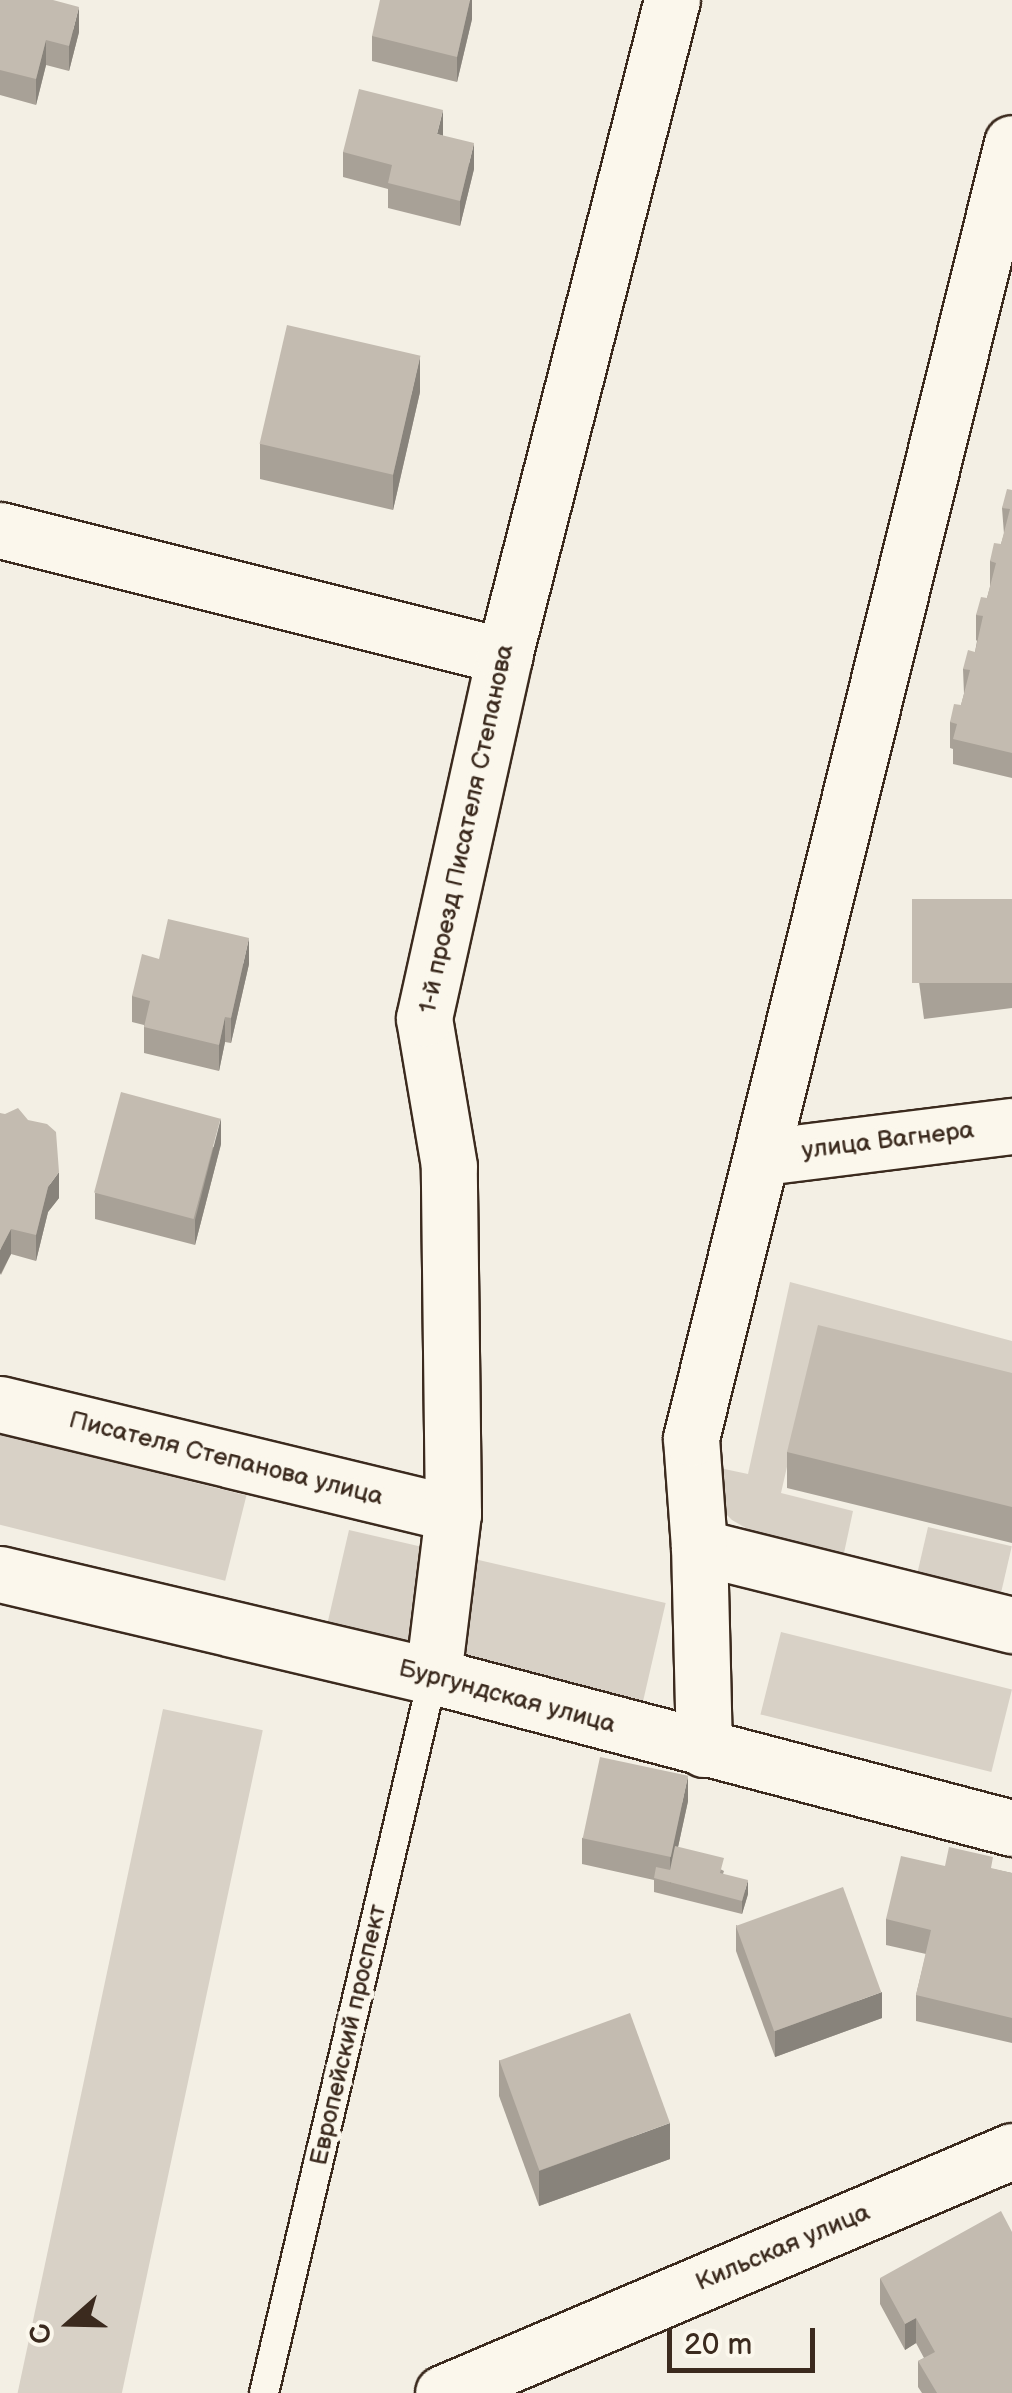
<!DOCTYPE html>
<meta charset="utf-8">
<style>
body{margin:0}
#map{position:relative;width:1012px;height:2393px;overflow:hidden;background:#f3efe4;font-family:"Balsamiq Sans",sans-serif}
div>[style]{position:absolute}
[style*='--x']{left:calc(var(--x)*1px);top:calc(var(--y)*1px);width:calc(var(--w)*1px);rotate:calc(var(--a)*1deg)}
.green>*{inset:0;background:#d8d1c6;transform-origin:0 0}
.roads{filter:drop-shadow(2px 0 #3b2a1e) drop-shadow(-2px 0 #3b2a1e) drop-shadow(0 2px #3b2a1e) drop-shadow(0 -2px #3b2a1e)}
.service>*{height:28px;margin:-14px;padding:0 14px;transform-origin:14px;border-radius:14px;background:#fbf7ec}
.minor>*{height:55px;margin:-27.5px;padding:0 27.5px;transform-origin:27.5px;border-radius:27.5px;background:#fbf7ec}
.wall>*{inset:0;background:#a8a197}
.shaded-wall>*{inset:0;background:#88837b}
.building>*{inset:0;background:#c3bbb0;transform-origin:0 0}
span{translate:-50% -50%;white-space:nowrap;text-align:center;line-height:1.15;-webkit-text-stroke:10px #fbf7ec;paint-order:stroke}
.street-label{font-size:25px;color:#3b2a1e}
.north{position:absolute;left:20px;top:2273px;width:100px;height:100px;-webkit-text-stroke:8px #fbf7ec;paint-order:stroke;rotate:250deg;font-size:28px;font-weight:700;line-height:40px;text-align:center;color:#3b2a1e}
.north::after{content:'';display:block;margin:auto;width:35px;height:45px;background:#3b2a1e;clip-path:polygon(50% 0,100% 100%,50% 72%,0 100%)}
.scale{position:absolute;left:667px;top:2328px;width:148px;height:45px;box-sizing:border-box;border:5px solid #3b2a1e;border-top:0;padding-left:12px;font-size:30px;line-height:35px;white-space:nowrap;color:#3b2a1e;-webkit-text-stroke:8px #fbf7ec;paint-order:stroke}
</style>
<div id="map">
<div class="green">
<div style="clip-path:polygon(790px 1282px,1012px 1341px,1012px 1399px,813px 1353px,781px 1493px,853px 1511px,844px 1553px,751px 1531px,732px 1520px,721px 1509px,710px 1466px,748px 1474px)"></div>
<div style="left:0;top:1434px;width:254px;height:88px;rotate:14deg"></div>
<div style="left:928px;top:1527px;width:86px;height:49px;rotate:13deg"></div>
<div style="left:349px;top:1530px;width:325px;height:106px;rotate:13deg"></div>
<div style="left:781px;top:1632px;width:238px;height:85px;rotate:14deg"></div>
<div style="left:163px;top:1709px;width:102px;height:703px;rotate:12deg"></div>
</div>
<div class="roads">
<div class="service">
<div style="--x:264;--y:2393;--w:737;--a:-76.74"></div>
</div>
<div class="minor">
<div style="--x:0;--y:530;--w:520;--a:14.04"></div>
<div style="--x:763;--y:1157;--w:251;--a:-7.1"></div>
<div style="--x:0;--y:1404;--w:466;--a:13.6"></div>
<div style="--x:699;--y:1547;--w:323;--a:14"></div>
<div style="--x:0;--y:1574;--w:445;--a:13.3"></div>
<div style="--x:433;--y:1676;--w:599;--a:14.71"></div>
<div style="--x:433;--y:1676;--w:163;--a:-83"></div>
<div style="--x:453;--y:1514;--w:348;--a:-90.7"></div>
<div style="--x:449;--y:1166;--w:150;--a:-99.6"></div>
<div style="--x:424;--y:1018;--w:371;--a:-77.5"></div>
<div style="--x:504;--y:656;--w:677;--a:-75.64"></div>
<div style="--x:704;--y:1749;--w:202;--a:-91.4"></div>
<div style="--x:699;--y:1547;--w:109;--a:-94.2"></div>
<div style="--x:691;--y:1438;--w:1334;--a:-76.08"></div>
<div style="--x:443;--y:2393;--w:618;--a:-23.04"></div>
</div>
</div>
<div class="wall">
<div style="clip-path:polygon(0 0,79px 32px,69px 71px,46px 65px,36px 105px,0 95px)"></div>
<div style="clip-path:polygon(472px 0,472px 19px,457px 82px,372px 61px,372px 36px)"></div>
<div style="clip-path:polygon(443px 136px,474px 169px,460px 226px,388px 208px,388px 189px,343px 177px,343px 152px)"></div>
<div style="clip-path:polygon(420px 392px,393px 510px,260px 479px,260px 444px)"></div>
<div style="clip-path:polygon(1012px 490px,1012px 778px,953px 764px,953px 749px,950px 748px,950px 722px,961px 705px,964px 694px,963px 669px,975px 652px,977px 641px,976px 640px,976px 615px,987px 598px,990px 587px,990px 561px,1001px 544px,1004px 534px,1002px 508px)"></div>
<div style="clip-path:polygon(1012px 899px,1012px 1008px,924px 1019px,913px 937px,913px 911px)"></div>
<div style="clip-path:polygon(159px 959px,249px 964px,231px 1043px,225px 1042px,219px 1071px,144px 1053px,144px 1025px,132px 1022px,132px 996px)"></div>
<div style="clip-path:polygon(0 1113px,59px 1198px,48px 1212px,36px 1261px,11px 1254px,1px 1275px)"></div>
<div style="clip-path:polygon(221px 1144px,195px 1245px,95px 1219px,95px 1193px)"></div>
<div style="clip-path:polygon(1012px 1373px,1012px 1543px,787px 1488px,787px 1452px)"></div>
<div style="clip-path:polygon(688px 1801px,678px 1847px,724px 1871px,723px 1874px,748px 1894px,742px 1914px,654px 1892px,654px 1880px,582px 1864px,582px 1838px)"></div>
<div style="clip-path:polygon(945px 1866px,993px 1869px,1012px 1873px,1012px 2043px,916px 2021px,916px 1995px,926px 1954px,886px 1945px,886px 1919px)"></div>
<div style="clip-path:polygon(736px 1925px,882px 2018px,775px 2057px,736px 1951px)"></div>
<div style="clip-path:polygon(499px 2060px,670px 2159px,539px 2206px,499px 2096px)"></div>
<div style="clip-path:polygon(880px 2278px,1012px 2393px,922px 2393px,918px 2387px,918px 2361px,924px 2358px,916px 2343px,905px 2350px,880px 2304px)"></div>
</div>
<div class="shaded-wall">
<div style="clip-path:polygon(470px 0,472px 0,472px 19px,457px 82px,457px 57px)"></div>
<div style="clip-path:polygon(79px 7px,79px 32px,69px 71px,69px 46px)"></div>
<div style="clip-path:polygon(46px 40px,46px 65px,36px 105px,36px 79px)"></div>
<div style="clip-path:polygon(443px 110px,443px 136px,437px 134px)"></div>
<div style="clip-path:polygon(474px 143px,474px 169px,460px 226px,460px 201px)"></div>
<div style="clip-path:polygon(420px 356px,420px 392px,393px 510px,393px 475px)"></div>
<div style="clip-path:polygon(249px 938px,249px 964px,231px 1043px,231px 1018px)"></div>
<div style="clip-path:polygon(225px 1017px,225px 1042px,219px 1071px,219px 1045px)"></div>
<div style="clip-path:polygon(221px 1118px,221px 1144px,195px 1245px,195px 1220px)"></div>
<div style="clip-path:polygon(59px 1172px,59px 1198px,48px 1212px,36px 1261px,36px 1235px,48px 1187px)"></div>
<div style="clip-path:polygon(11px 1229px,11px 1254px,0 1275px,0 1250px)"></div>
<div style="clip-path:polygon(688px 1776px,688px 1801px,670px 1884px,670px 1858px)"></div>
<div style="clip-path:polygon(748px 1880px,748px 1894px,742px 1914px,742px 1901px)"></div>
<div style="clip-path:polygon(882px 1992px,882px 2018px,775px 2057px,775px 2031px)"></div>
<div style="clip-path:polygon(670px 2123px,670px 2159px,539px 2206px,539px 2171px)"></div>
<div style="clip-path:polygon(916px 2318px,916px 2343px,905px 2350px,905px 2324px)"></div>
</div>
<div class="building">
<div style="clip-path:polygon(0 0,53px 0,79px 7px,69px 46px,46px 40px,36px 79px,0 70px)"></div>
<div style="clip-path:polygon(380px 0,470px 0,457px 57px,372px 36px)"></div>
<div style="clip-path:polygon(359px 89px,443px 110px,437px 134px,474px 143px,460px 201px,388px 183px,392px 165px,343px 152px)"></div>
<div style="left:287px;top:325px;width:137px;height:122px;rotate:13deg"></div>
<div style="clip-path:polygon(1007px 489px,1012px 490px,1012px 753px,953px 739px,957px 724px,950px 722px,954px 704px,961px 705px,970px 670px,963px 669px,968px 650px,975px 652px,983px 616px,976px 615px,981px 597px,987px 598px,996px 563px,990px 561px,994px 543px,1001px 544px,1010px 509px,1002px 508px)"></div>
<div style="left:1012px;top:899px;width:84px;height:100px;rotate:90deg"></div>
<div style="clip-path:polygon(168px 919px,249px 938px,231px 1018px,225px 1017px,219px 1045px,144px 1027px,150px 1001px,132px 996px,142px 954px,159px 959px)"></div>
<div style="left:121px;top:1092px;width:103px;height:104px;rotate:15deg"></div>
<div style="clip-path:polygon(18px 1108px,28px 1120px,47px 1124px,56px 1132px,59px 1172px,48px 1187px,36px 1235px,11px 1229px,0 1250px,0 1113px,5px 1114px)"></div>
<div style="clip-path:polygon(818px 1325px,1012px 1373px,1012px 1507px,787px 1452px)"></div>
<div style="left:600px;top:1757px;width:90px;height:83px;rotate:12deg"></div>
<div style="clip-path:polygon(675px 1846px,724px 1858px,720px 1873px,748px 1880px,742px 1901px,654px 1878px,656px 1867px,670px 1870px)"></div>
<div style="clip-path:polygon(949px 1847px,993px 1857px,991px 1868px,1012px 1873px,1012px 2018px,916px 1995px,931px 1930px,886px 1919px,901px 1856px,945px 1866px)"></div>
<div style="left:843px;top:1887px;width:112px;height:114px;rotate:70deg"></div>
<div style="left:630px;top:2013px;width:117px;height:139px;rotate:70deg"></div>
<div style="clip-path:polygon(1001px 2211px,1012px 2232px,1012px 2393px,937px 2393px,918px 2361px,935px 2352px,916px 2318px,905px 2324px,880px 2278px)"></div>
</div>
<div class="street-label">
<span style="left:467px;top:829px;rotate:-78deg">1-й проезд Писателя Степанова</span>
<span style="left:888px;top:1141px;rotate:-7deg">улица Вагнера</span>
<span style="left:226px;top:1459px;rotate:14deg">Писателя Степанова улица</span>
<span style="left:507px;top:1697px;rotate:15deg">Бургундская улица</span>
<span style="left:349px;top:2035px;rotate:-77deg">Европейский проспект</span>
<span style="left:783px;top:2248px;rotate:-23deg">Кильская улица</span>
</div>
<div class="north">С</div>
<div class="scale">20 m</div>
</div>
